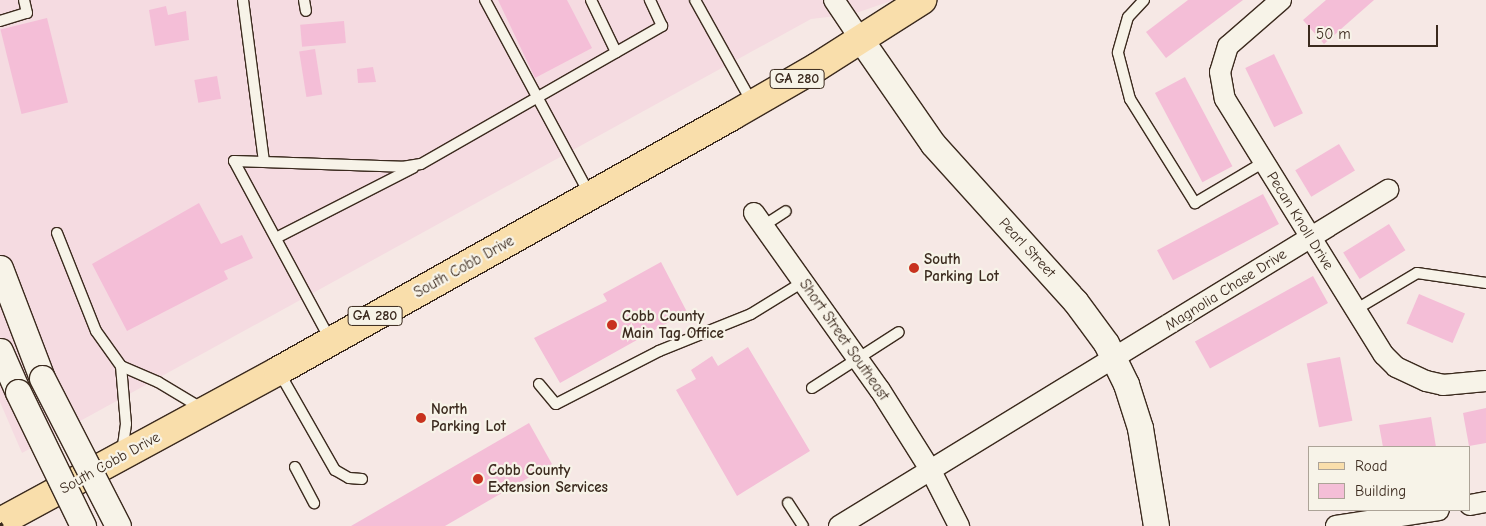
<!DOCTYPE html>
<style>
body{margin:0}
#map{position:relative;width:1486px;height:526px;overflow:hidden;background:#f6e8e5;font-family:"Comic Neue",sans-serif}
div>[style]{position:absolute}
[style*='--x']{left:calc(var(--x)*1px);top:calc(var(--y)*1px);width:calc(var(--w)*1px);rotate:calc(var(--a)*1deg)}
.built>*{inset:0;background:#f5dbe1}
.building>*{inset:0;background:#f4bed7;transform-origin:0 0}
.roads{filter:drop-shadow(1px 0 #3b2a1e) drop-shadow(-1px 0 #3b2a1e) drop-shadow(0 1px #3b2a1e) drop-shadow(0 -1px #3b2a1e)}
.service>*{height:10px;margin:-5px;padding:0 5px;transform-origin:5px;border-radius:5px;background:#f7f3e8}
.minor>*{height:20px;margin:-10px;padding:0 10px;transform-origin:10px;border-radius:10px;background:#f7f3e8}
.tertiary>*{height:25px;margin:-12.5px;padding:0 12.5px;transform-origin:12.5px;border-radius:12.5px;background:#f7f3e8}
.primary>*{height:28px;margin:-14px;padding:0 14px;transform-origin:14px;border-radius:14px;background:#f9deab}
.rail>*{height:4px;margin-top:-2px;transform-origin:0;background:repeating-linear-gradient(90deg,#3b2a1e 0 8px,transparent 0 12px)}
.bridges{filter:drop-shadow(1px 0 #3b2a1e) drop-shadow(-1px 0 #3b2a1e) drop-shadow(0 1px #3b2a1e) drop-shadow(0 -1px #3b2a1e)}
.tertiary-bridge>*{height:25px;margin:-12.5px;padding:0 12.5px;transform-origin:12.5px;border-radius:12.5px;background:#f7f3e8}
.dots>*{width:14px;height:14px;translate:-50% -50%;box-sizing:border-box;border:2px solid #f7f3e8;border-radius:50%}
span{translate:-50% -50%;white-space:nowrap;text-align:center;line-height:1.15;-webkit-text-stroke:4.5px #f7f3e8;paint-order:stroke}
.shield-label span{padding:1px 4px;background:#f7f3e8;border:1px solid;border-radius:4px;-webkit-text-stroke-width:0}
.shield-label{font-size:14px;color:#3b2a1e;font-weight:700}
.street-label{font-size:15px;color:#3b2a1e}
.poi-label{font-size:15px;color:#3b2a1e;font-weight:700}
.left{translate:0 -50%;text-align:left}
.legend{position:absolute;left:1308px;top:446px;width:162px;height:65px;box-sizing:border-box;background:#f7f3e8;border:1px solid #aca397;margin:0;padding:6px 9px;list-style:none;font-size:15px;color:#3b2a1e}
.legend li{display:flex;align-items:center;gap:10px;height:25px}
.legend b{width:25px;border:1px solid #aca397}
.scale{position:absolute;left:1308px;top:25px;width:130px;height:22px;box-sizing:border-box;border:2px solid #3b2a1e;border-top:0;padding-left:6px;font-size:15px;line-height:18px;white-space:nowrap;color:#3b2a1e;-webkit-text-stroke:4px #f7f3e8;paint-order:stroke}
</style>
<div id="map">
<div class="built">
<div style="clip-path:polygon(0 0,894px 0,853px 14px,811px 19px,22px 453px,0 402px)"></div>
</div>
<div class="building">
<div style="clip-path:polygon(498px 0,567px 0,592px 48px,535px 78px)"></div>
<div style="clip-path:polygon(1188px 0,1243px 0,1166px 58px,1146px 32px)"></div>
<div style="clip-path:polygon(1326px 0,1374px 0,1324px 44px,1303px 20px)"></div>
<div style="clip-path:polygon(166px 6px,168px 15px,186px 11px,189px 40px,155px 46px,149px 10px)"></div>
<div style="left:47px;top:18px;width:87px;height:48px;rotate:76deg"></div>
<div style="left:344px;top:21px;width:22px;height:44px;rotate:85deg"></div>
<div style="left:315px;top:49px;width:46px;height:16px;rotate:81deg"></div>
<div style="left:1274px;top:54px;width:66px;height:32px;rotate:64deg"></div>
<div style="clip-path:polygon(373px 67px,376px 82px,358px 83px,357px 69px)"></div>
<div style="left:217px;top:76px;width:23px;height:23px;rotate:80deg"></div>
<div style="left:1185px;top:77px;width:101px;height:34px;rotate:62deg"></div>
<div style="left:1339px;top:144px;width:31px;height:51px;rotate:59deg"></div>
<div style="left:1263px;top:194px;width:34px;height:120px;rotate:62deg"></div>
<div style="clip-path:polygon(199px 203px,221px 244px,242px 235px,253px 258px,224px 271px,228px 279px,127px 331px,92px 264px)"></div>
<div style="left:1389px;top:224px;width:31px;height:54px;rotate:58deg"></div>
<div style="clip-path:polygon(661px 262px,687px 312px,560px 383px,534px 338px,607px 301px,603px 294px)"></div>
<div style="left:1313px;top:276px;width:31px;height:135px;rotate:61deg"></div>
<div style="left:1419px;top:294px;width:50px;height:32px;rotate:23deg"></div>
<div style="clip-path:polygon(748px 347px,810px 451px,737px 496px,676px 390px,696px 379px,691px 370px,712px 356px,718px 366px)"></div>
<div style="left:1340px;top:357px;width:65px;height:34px;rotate:79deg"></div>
<div style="clip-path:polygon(1486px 408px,1486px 443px,1469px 446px,1463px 413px)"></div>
<div style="clip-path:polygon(1431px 417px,1436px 447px,1383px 447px,1379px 425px)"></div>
<div style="clip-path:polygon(529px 423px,552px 464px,445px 526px,351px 526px)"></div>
</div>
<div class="roads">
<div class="service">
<div style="--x:243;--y:0;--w:163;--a:82.6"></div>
<div style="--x:304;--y:0;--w:11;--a:80"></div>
<div style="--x:485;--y:0;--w:221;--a:61.7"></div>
<div style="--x:591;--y:0;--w:58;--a:64.3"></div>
<div style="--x:695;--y:0;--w:119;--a:60.9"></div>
<div style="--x:1144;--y:0;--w:23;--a:133"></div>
<div style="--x:1128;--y:17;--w:37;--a:106"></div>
<div style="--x:1118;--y:53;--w:48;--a:75.4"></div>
<div style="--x:1130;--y:99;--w:123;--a:58"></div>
<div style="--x:1195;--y:203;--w:80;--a:-30.7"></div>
<div style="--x:0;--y:21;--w:28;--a:-17"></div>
<div style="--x:27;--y:13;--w:13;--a:-103"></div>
<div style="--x:234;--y:161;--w:168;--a:2"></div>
<div style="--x:402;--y:167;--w:19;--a:-9"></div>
<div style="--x:421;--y:164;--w:278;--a:-29.8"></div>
<div style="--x:662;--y:26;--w:29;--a:-115"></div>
<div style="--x:234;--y:161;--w:204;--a:61.7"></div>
<div style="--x:763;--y:226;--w:27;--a:-33"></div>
<div style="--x:57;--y:233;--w:105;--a:68.3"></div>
<div style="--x:96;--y:331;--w:43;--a:54.5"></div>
<div style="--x:121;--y:366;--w:40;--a:23.4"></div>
<div style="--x:158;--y:382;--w:52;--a:31"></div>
<div style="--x:276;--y:238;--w:154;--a:-27.1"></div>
<div style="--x:1355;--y:310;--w:72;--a:-30.8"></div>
<div style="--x:1417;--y:273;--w:70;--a:8.2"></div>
<div style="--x:121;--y:366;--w:58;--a:85.1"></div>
<div style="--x:126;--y:424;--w:28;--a:98"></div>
<div style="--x:279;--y:372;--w:113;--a:60.3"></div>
<div style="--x:335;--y:470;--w:16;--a:30"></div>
<div style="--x:349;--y:478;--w:13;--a:4"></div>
<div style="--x:539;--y:384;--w:26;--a:50"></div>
<div style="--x:556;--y:404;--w:116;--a:-27.2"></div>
<div style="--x:659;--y:351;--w:99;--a:-21.9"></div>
<div style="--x:751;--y:314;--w:61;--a:-31.6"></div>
<div style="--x:812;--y:388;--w:103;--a:-32.8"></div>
<div style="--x:295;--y:467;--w:41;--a:62.2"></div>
<div style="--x:788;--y:503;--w:27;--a:57"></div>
</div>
<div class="minor">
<div style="--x:834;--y:0;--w:48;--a:56"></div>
<div style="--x:1281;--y:0;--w:70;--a:139"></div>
<div style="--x:1228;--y:46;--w:27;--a:107"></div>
<div style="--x:1220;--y:72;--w:27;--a:80"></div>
<div style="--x:1225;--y:99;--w:301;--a:58.2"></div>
<div style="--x:1384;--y:355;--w:17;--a:45"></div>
<div style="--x:1396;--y:367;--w:33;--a:25"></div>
<div style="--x:1426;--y:381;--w:17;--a:13"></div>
<div style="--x:1443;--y:385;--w:43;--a:-5.3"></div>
<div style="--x:754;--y:213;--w:217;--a:54.6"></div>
<div style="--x:880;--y:390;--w:96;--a:57.8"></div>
<div style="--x:931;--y:471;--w:62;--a:63"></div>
<div style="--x:1470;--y:505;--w:16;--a:-11"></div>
<div style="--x:839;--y:526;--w:644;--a:-31.47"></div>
<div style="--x:1336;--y:526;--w:104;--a:-8.8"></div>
</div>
<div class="tertiary">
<div style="--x:861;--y:40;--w:126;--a:55.3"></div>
<div style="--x:933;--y:144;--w:212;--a:47.9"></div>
<div style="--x:1075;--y:301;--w:52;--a:53.6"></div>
<div style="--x:1106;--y:343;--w:46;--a:64"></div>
<div style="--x:1126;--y:384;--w:46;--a:72.3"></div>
<div style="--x:1140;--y:428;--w:99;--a:80.7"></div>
<div style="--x:0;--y:268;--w:118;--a:69.1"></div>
<div style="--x:0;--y:351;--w:45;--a:66.3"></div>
</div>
<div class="primary">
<div style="--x:0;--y:522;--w:316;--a:-28.5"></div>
<div style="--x:278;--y:371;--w:521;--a:-29.32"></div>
<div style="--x:732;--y:116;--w:98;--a:-30"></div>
<div style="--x:817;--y:67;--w:125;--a:-32.5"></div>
</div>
</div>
<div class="rail">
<div style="--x:0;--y:523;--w:4;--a:56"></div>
</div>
<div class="bridges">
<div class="tertiary-bridge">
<div style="--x:42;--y:378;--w:166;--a:62.8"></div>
<div style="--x:18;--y:392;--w:149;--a:64.1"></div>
</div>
</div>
<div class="dots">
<div style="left:914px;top:268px;background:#c8321e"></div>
<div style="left:612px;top:325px;background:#c8321e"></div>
<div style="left:421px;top:418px;background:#c8321e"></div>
<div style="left:478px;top:479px;background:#c8321e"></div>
</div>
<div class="shield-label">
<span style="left:797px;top:79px">GA 280</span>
<span style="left:375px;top:316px">GA 280</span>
</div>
<div class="street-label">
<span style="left:1300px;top:221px;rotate:58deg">Pecan Knoll Drive</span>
<span style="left:1027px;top:248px;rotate:47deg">Pearl Street</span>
<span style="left:464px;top:267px;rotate:-29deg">South Cobb Drive</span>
<span style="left:1226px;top:290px;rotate:-32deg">Magnolia Chase Drive</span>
<span style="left:844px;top:340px;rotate:55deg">Short Street Southeast</span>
<span style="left:110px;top:463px;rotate:-29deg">South Cobb Drive</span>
</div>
<div class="poi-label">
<span class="left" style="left:924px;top:268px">South<br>Parking Lot</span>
<span class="left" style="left:622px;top:325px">Cobb County<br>Main Tag Office</span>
<span class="left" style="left:431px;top:418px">North<br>Parking Lot</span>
<span class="left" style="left:488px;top:479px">Cobb County<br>Extension Services</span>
</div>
<ul class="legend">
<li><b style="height:6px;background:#f9deab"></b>Road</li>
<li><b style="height:14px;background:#f4bed7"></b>Building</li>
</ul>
<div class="scale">50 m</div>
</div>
